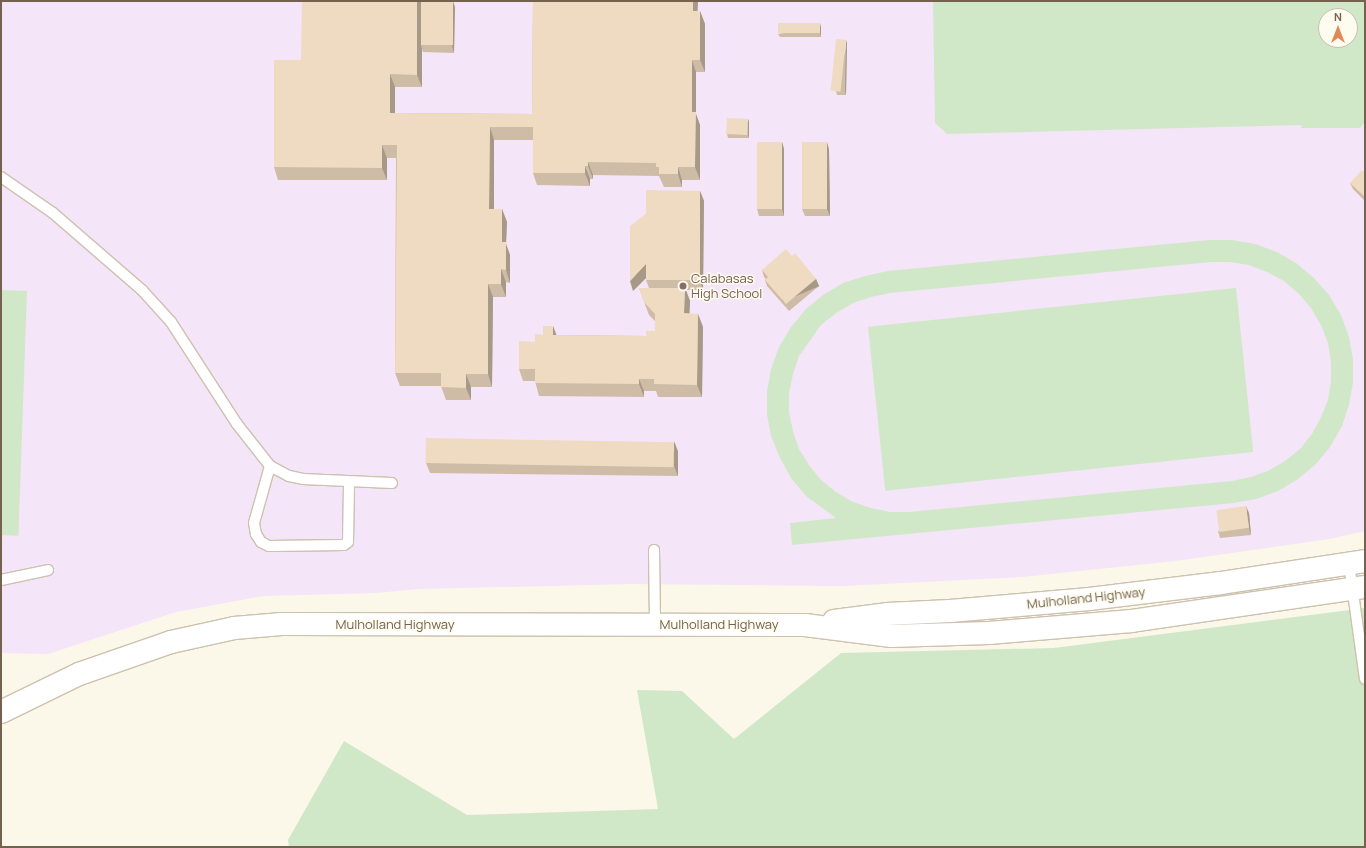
<!DOCTYPE html>
<style>
body{margin:0}
#map{position:relative;width:1366px;height:848px;overflow:hidden;background:#fbf7e9;font-family:Manrope,sans-serif}
div>[style]{position:absolute}
[style*='--x']{left:calc(var(--x)*1px);top:calc(var(--y)*1px);width:calc(var(--w)*1px);rotate:calc(var(--a)*1deg)}
.education>*{inset:0;background:#f4e5f8}
.green>*{inset:0;background:#d0e8c8;transform-origin:0 0}
.roads{filter:drop-shadow(1px 0 #cdc1af) drop-shadow(-1px 0 #cdc1af) drop-shadow(0 1px #cdc1af) drop-shadow(0 -1px #cdc1af)}
.service>*{height:10px;margin:-5px;padding:0 5px;transform-origin:5px;border-radius:5px;background:#fff}
.secondary>*{height:22px;margin:-11px;padding:0 11px;transform-origin:11px;border-radius:11px;background:#fff}
.wall>*{inset:0;background:#cebca7}
.shaded-wall>*{inset:0;background:#a79988;transform-origin:0 0}
.building>*{inset:0;background:#efdbc2;transform-origin:0 0}
.dots>*{width:11px;height:11px;translate:-50% -50%;box-sizing:border-box;border:2px solid #fefbef;border-radius:50%}
span{translate:-50% -50%;white-space:nowrap;text-align:center;line-height:1.15;-webkit-text-stroke:3px #fefbef;paint-order:stroke}
.education-label{font-size:13px;color:#785e54}
.left{translate:0 -50%;text-align:left}
.street-label{font-size:13px;color:#74624e}
.frame{position:absolute;inset:0;border:2px solid #74624e;pointer-events:none}
.north{position:absolute;left:1318px;top:8px;width:40px;height:40px;box-sizing:border-box;background:#fefbef;border:1px solid #c7beaf;border-radius:50%;rotate:0deg;font-size:11px;font-weight:700;line-height:16px;text-align:center;color:#74624e}
.north::after{content:'';display:block;margin:auto;width:14px;height:18px;background:#dd8a56;clip-path:polygon(50% 0,100% 100%,50% 72%,0 100%)}
</style>
<div id="map">
<div class="education">
<div style="clip-path:polygon(evenodd,1px 1px,1365px 1px,1365px 531px,1329px 539px,1175px 561px,1022px 577px,843px 586px,631px 584px,418px 589px,375px 593px,263px 596px,176px 612px,48px 654px,1px 653px,1px 1px,1326px 16px,1350px 16px,1350px 40px,1326px 40px,1326px 16px)"></div>
</div>
<div class="green">
<div style="clip-path:polygon(evenodd,933px 1px,1365px 1px,1365px 122px,1360px 128px,1301px 128px,1302px 125px,947px 134px,935px 123px,933px 1px,1326px 16px,1350px 16px,1350px 40px,1326px 40px,1326px 16px)"></div>
<div style="clip-path:polygon(evenodd,1209px 240px,1232px 240px,1255px 244px,1277px 252px,1296px 263px,1314px 278px,1329px 295px,1341px 315px,1349px 337px,1353px 359px,1353px 382px,1349px 405px,1342px 426px,1330px 447px,1316px 464px,1298px 479px,1278px 491px,1256px 499px,1234px 503px,792px 545px,790px 523px,836px 518px,806px 496px,791px 478px,780px 458px,771px 436px,767px 414px,767px 391px,771px 369px,779px 347px,791px 327px,806px 309px,823px 295px,843px 283px,865px 276px,888px 271px,1209px 240px,1211px 262px,1230px 262px,1249px 265px,1267px 272px,1284px 281px,1299px 294px,1311px 308px,1321px 325px,1328px 343px,1331px 362px,1331px 381px,1328px 400px,1321px 417px,1312px 434px,1300px 449px,1285px 461px,1268px 471px,1251px 477px,1232px 481px,909px 512px,890px 512px,871px 508px,853px 502px,836px 492px,821px 480px,809px 465px,799px 449px,793px 431px,789px 412px,789px 393px,793px 374px,799px 356px,821px 325px,836px 313px,853px 303px,871px 297px,890px 293px,1211px 262px)"></div>
<div style="left:1236px;top:288px;width:165px;height:370px;rotate:84deg"></div>
<div style="left:1px;top:290px;width:26px;height:245px;rotate:2deg"></div>
<div style="clip-path:polygon(1365px 608px,1365px 847px,289px 847px,288px 840px,344px 741px,467px 815px,658px 809px,637px 690px,682px 691px,734px 739px,841px 653px,1054px 648px)"></div>
</div>
<div class="roads">
<div class="service">
<div style="--x:1;--y:177;--w:63;--a:34.7"></div>
<div style="--x:53;--y:213;--w:118;--a:40.9"></div>
<div style="--x:142;--y:290;--w:43;--a:47.8"></div>
<div style="--x:171;--y:322;--w:121;--a:57.1"></div>
<div style="--x:237;--y:424;--w:53;--a:51.8"></div>
<div style="--x:270;--y:466;--w:21;--a:28"></div>
<div style="--x:289;--y:476;--w:14;--a:12"></div>
<div style="--x:303;--y:479;--w:89;--a:2.6"></div>
<div style="--x:270;--y:466;--w:59;--a:105.7"></div>
<div style="--x:254;--y:523;--w:11;--a:80"></div>
<div style="--x:256;--y:534;--w:9;--a:58"></div>
<div style="--x:261;--y:542;--w:9;--a:27"></div>
<div style="--x:269;--y:546;--w:75;--a:-0.8"></div>
<div style="--x:344;--y:545;--w:5;--a:-37"></div>
<div style="--x:348;--y:542;--w:60;--a:-89"></div>
<div style="--x:654;--y:550;--w:74;--a:89.2"></div>
<div style="--x:1349;--y:564;--w:116;--a:82.1"></div>
<div style="--x:1;--y:580;--w:48;--a:-12"></div>
</div>
<div class="secondary">
<div style="--x:834;--y:621;--w:53;--a:-7.5"></div>
<div style="--x:887;--y:614;--w:63;--a:-2.7"></div>
<div style="--x:950;--y:611;--w:140;--a:-4.9"></div>
<div style="--x:1089;--y:599;--w:133;--a:-6.9"></div>
<div style="--x:1221;--y:583;--w:146;--a:-8.7"></div>
<div style="--x:1;--y:712;--w:87;--a:-26"></div>
<div style="--x:79;--y:674;--w:97;--a:-19.2"></div>
<div style="--x:171;--y:642;--w:65;--a:-12.5"></div>
<div style="--x:234;--y:628;--w:48;--a:-4.8"></div>
<div style="--x:282;--y:624;--w:523;--a:0.11"></div>
<div style="--x:805;--y:625;--w:87;--a:7.3"></div>
<div style="--x:891;--y:636;--w:98;--a:-1.8"></div>
<div style="--x:989;--y:633;--w:143;--a:-4.8"></div>
<div style="--x:1131;--y:621;--w:236;--a:-8.3"></div>
</div>
</div>
<div class="wall">
<div style="clip-path:polygon(533px 1px,698px 1px,697px 11px,700px 11px,705px 24px,705px 72px,696px 72px,696px 114px,700px 125px,700px 180px,682px 180px,682px 187px,664px 187px,659px 176px,593px 175px,593px 179px,590px 179px,590px 186px,537px 185px,533px 173px,533px 140px,494px 140px,494px 209px,502px 209px,507px 222px,506px 244px,510px 255px,510px 283px,506px 282px,506px 297px,493px 297px,492px 387px,471px 387px,471px 400px,446px 400px,441px 386px,400px 386px,395px 373px,396px 158px,387px 158px,387px 180px,278px 180px,274px 167px,301px 60px,455px 7px,454px 53px,423px 52px,422px 49px,422px 87px,395px 87px,395px 113px,532px 114px)"></div>
<div style="clip-path:polygon(821px 27px,821px 37px,780px 37px,778px 34px)"></div>
<div style="clip-path:polygon(847px 43px,846px 95px,837px 95px,836px 91px)"></div>
<div style="clip-path:polygon(748px 119px,749px 122px,749px 138px,728px 138px,727px 134px)"></div>
<div style="clip-path:polygon(782px 142px,784px 149px,784px 216px,759px 216px,757px 209px)"></div>
<div style="clip-path:polygon(829px 149px,830px 216px,805px 216px,802px 209px)"></div>
<div style="clip-path:polygon(1365px 173px,1365px 201px,1353px 189px,1350px 183px)"></div>
<div style="clip-path:polygon(700px 191px,704px 201px,703px 290px,686px 290px,690px 301px,689px 314px,698px 314px,703px 327px,702px 397px,658px 397px,656px 391px,644px 391px,644px 397px,539px 396px,535px 381px,523px 381px,519px 369px,535px 342px,553px 326px,556px 335px,646px 336px,655px 331px,655px 321px,649px 315px,639px 288px,649px 288px,646px 280px,646px 278px,633px 291px,646px 214px)"></div>
<div style="clip-path:polygon(792px 256px,816px 279px,819px 286px,789px 311px,767px 286px,765px 280px,766px 279px,764px 277px,762px 270px)"></div>
<div style="clip-path:polygon(678px 451px,678px 476px,430px 473px,426px 463px)"></div>
<div style="clip-path:polygon(1249px 513px,1251px 535px,1220px 538px,1218px 531px)"></div>
</div>
<div class="shaded-wall">
<div style="clip-path:polygon(417px 1px,422px 1px,421px 45px,422px 49px,422px 87px,417px 75px)"></div>
<div style="clip-path:polygon(453px 1px,455px 7px,454px 53px,452px 46px)"></div>
<div style="clip-path:polygon(693px 1px,698px 1px,697px 24px,693px 11px)"></div>
<div style="clip-path:polygon(700px 11px,705px 24px,705px 72px,700px 60px)"></div>
<div style="clip-path:polygon(820px 23px,821px 27px,821px 37px,820px 33px)"></div>
<div style="clip-path:polygon(846px 40px,847px 43px,846px 95px,845px 91px)"></div>
<div style="clip-path:polygon(692px 60px,696px 72px,696px 114px,700px 125px,700px 180px,695px 167px,692px 112px)"></div>
<div style="clip-path:polygon(390px 74px,395px 87px,395px 125px,390px 113px)"></div>
<div style="clip-path:polygon(748px 119px,749px 122px,749px 138px,748px 135px)"></div>
<div style="clip-path:polygon(490px 127px,494px 140px,494px 222px,489px 209px)"></div>
<div style="clip-path:polygon(782px 142px,784px 149px,784px 216px,782px 209px)"></div>
<div style="clip-path:polygon(827px 142px,829px 149px,830px 216px,827px 209px)"></div>
<div style="clip-path:polygon(382px 145px,387px 158px,387px 180px,382px 168px)"></div>
<div style="clip-path:polygon(588px 162px,593px 175px,593px 179px,588px 166px)"></div>
<div style="clip-path:polygon(585px 166px,590px 179px,590px 186px,585px 173px)"></div>
<div style="clip-path:polygon(678px 167px,682px 180px,682px 187px,678px 174px)"></div>
<div style="clip-path:polygon(700px 191px,704px 201px,703px 290px,700px 280px)"></div>
<div style="clip-path:polygon(502px 209px,507px 222px,506px 244px,510px 255px,510px 283px,506px 270px,502px 242px)"></div>
<div style="clip-path:polygon(646px 264px,650px 274px,633px 291px,630px 281px)"></div>
<div style="clip-path:polygon(501px 269px,506px 282px,506px 297px,501px 284px)"></div>
<div style="left:816px;top:279px;width:8px;height:39px;rotate:67deg"></div>
<div style="clip-path:polygon(488px 284px,493px 297px,492px 387px,488px 374px)"></div>
<div style="clip-path:polygon(685px 288px,690px 301px,689px 326px,684px 313px)"></div>
<div style="clip-path:polygon(698px 314px,703px 327px,702px 397px,697px 385px)"></div>
<div style="clip-path:polygon(553px 326px,558px 339px,553px 335px)"></div>
<div style="clip-path:polygon(466px 374px,471px 387px,471px 400px,466px 388px)"></div>
<div style="clip-path:polygon(639px 379px,644px 391px,644px 397px,639px 384px)"></div>
<div style="clip-path:polygon(674px 441px,678px 451px,678px 476px,674px 466px)"></div>
<div style="clip-path:polygon(1246px 506px,1249px 513px,1251px 535px,1249px 528px)"></div>
</div>
<div class="building">
<div style="clip-path:polygon(302px 1px,417px 1px,417px 75px,390px 74px,390px 113px,532px 114px,533px 1px,693px 1px,693px 11px,700px 11px,700px 60px,692px 60px,692px 112px,696px 112px,695px 167px,678px 167px,678px 174px,659px 174px,659px 167px,656px 167px,656px 163px,588px 162px,588px 166px,585px 166px,585px 173px,533px 173px,533px 127px,490px 127px,489px 209px,502px 209px,502px 242px,506px 242px,506px 270px,501px 269px,501px 284px,488px 284px,488px 374px,466px 374px,466px 388px,441px 387px,441px 373px,395px 373px,397px 145px,382px 145px,382px 168px,274px 167px,274px 60px,301px 60px)"></div>
<div style="left:421px;top:1px;width:32px;height:44px"></div>
<div style="left:820px;top:23px;width:10px;height:42px;rotate:90deg"></div>
<div style="left:836px;top:39px;width:10px;height:52px;rotate:6deg"></div>
<div style="left:727px;top:118px;width:21px;height:16px;rotate:3deg"></div>
<div style="left:757px;top:142px;width:25px;height:67px"></div>
<div style="left:802px;top:142px;width:25px;height:67px"></div>
<div style="clip-path:polygon(1362px 170px,1365px 173px,1365px 197px,1350px 183px)"></div>
<div style="clip-path:polygon(646px 190px,700px 191px,700px 280px,646px 280px,646px 264px,630px 281px,630px 226px,646px 214px)"></div>
<div style="clip-path:polygon(786px 249px,792px 256px,795px 253px,816px 279px,786px 304px,765px 280px,768px 277px,762px 270px)"></div>
<div style="clip-path:polygon(639px 288px,685px 288px,684px 313px,698px 314px,697px 385px,654px 384px,654px 379px,639px 379px,639px 384px,535px 383px,535px 369px,519px 369px,519px 341px,535px 342px,535px 334px,543px 335px,543px 326px,553px 326px,553px 335px,646px 336px,646px 331px,655px 331px,655px 314px,644px 302px)"></div>
<div style="left:426px;top:438px;width:248px;height:25px;rotate:1deg"></div>
<div style="left:1246px;top:506px;width:22px;height:30px;rotate:82deg"></div>
</div>
<div class="dots">
<div style="left:683px;top:286px;background:#8d6e63"></div>
</div>
<div class="education-label">
<span class="left" style="left:691px;top:286px">Calabasas<br>High School</span>
</div>
<div class="street-label">
<span style="left:1086px;top:598px;rotate:-6deg">Mulholland Highway</span>
<span style="left:395px;top:624px">Mulholland Highway</span>
<span style="left:719px;top:624px">Mulholland Highway</span>
</div>
<div class="frame"></div>
<div class="north">N</div>
</div>
